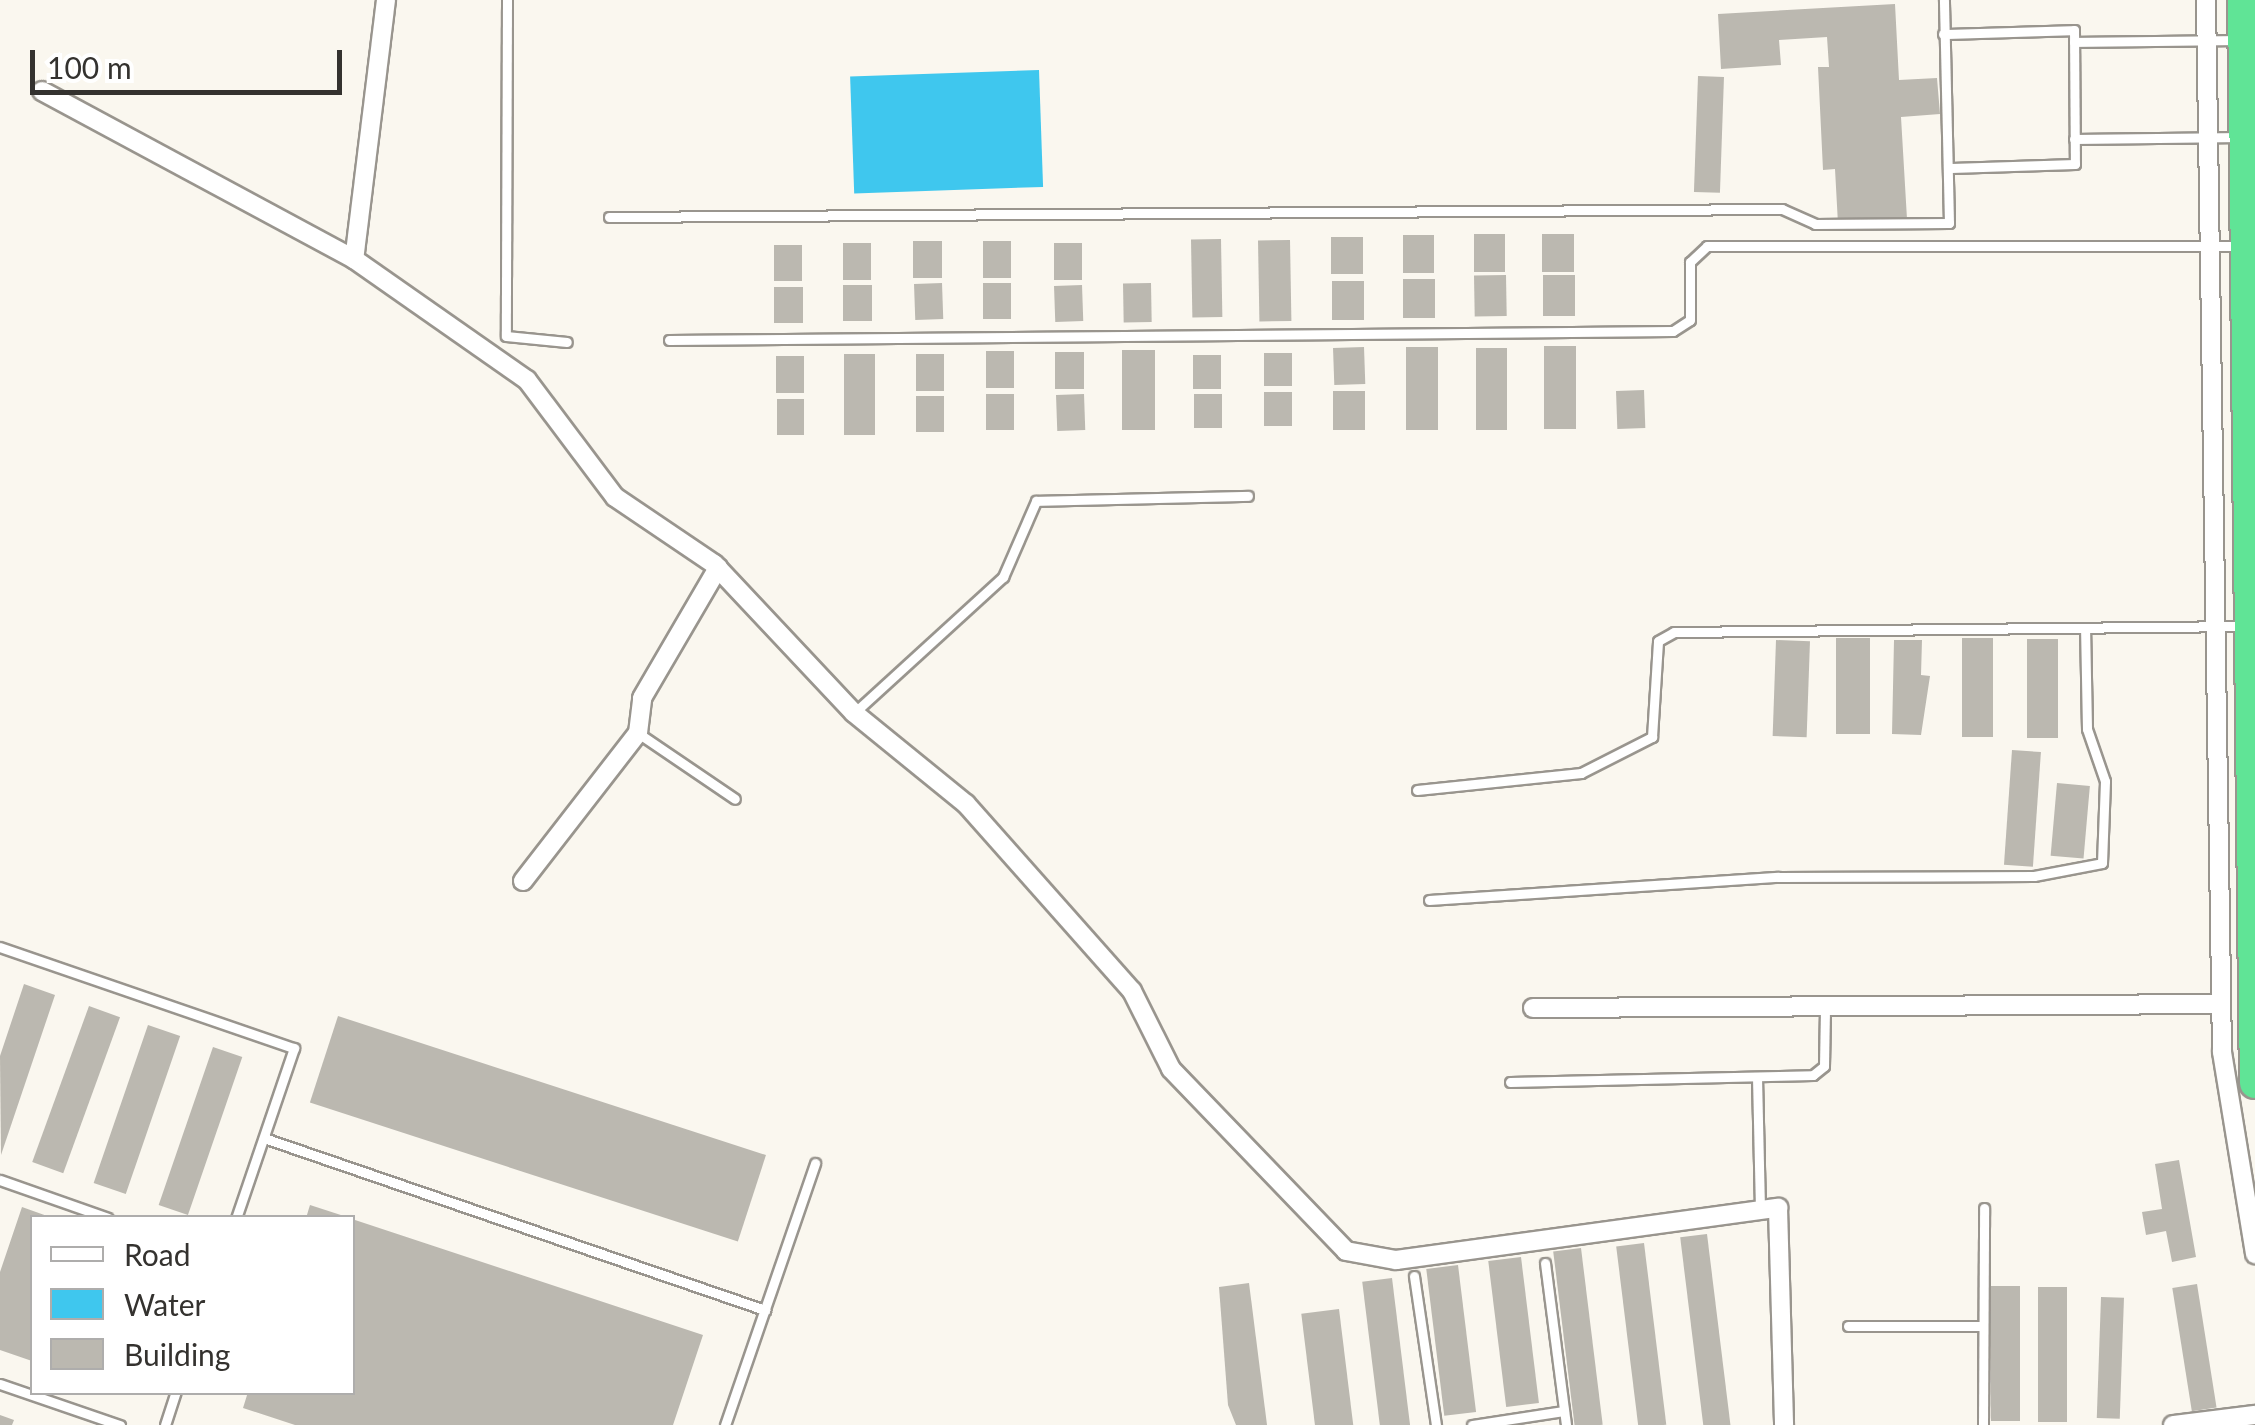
<!DOCTYPE html>
<style>
body{margin:0}
#map{position:relative;width:2255px;height:1425px;overflow:hidden;background:#faf7ef;font-family:Lato,sans-serif}
div>[style]{position:absolute}
[style*='--x']{left:calc(var(--x)*1px);top:calc(var(--y)*1px);width:calc(var(--w)*1px);rotate:calc(var(--a)*1deg)}
.water>*{inset:0;background:#3fc7ee;transform-origin:0 0}
.building>*{inset:0;background:#bbb8b0;transform-origin:0 0}
.roads{filter:drop-shadow(2px 0 #99958e) drop-shadow(-2px 0 #99958e) drop-shadow(0 2px #99958e) drop-shadow(0 -2px #99958e)}
.lane>*{height:9px;margin:-4.5px;padding:0 4.5px;transform-origin:4.5px;border-radius:4.5px;background:#fff}
.street>*{height:18px;margin:-9px;padding:0 9px;transform-origin:9px;border-radius:9px;background:#fff}
.highway>*{height:30px;margin:-15px;padding:0 15px;transform-origin:15px;border-radius:15px;background:#60e496}
span{translate:-50% -50%;white-space:nowrap;text-align:center;line-height:1.15;-webkit-text-stroke:8px #fff;paint-order:stroke}
.legend{position:absolute;left:30px;top:1215px;width:325px;height:180px;box-sizing:border-box;background:#fff;border:2px solid #aeadac;margin:0;padding:12px 18px;list-style:none;font-size:30px;color:#34322f}
.legend li{display:flex;align-items:center;gap:20px;height:50px}
.legend b{width:50px;border:2px solid #aeadac}
.scale{position:absolute;left:30px;top:50px;width:312px;height:45px;box-sizing:border-box;border:5px solid #34322f;border-top:0;padding-left:12px;font-size:30px;line-height:35px;white-space:nowrap;color:#34322f;-webkit-text-stroke:8px #fff;paint-order:stroke}
</style>
<div id="map">
<div class="water">
<div style="left:1039px;top:70px;width:117px;height:189px;rotate:88deg"></div>
</div>
<div class="building">
<div style="clip-path:polygon(1895px 4px,1899px 80px,1937px 78px,1940px 114px,1901px 117px,1907px 219px,1838px 224px,1835px 169px,1823px 170px,1818px 67px,1829px 67px,1827px 37px,1779px 40px,1781px 65px,1721px 69px,1718px 14px)"></div>
<div style="left:1698px;top:76px;width:26px;height:116px;rotate:2deg"></div>
<div style="left:1474px;top:234px;width:31px;height:38px"></div>
<div style="left:1542px;top:234px;width:32px;height:38px"></div>
<div style="left:1403px;top:235px;width:31px;height:38px"></div>
<div style="left:1363px;top:237px;width:37px;height:32px;rotate:90deg"></div>
<div style="left:1221px;top:239px;width:78px;height:30px;rotate:89deg"></div>
<div style="left:1290px;top:240px;width:81px;height:32px;rotate:89deg"></div>
<div style="left:913px;top:241px;width:29px;height:37px"></div>
<div style="left:983px;top:241px;width:28px;height:37px"></div>
<div style="left:843px;top:243px;width:28px;height:37px"></div>
<div style="left:1054px;top:243px;width:28px;height:37px"></div>
<div style="left:774px;top:245px;width:28px;height:36px"></div>
<div style="left:1506px;top:275px;width:41px;height:32px;rotate:89deg"></div>
<div style="left:1575px;top:275px;width:41px;height:32px;rotate:90deg"></div>
<div style="left:1403px;top:279px;width:32px;height:39px"></div>
<div style="left:1332px;top:281px;width:32px;height:39px"></div>
<div style="left:942px;top:283px;width:36px;height:28px;rotate:88deg"></div>
<div style="left:983px;top:283px;width:28px;height:36px"></div>
<div style="left:1151px;top:283px;width:39px;height:28px;rotate:89deg"></div>
<div style="left:843px;top:285px;width:29px;height:36px"></div>
<div style="left:1082px;top:285px;width:36px;height:28px;rotate:88deg"></div>
<div style="left:774px;top:287px;width:29px;height:36px"></div>
<div style="left:1544px;top:346px;width:32px;height:83px"></div>
<div style="left:1364px;top:347px;width:37px;height:31px;rotate:88deg"></div>
<div style="left:1406px;top:347px;width:32px;height:83px"></div>
<div style="left:1476px;top:348px;width:31px;height:82px"></div>
<div style="left:1122px;top:350px;width:33px;height:80px"></div>
<div style="left:1014px;top:351px;width:37px;height:28px;rotate:90deg"></div>
<div style="left:1084px;top:352px;width:37px;height:29px;rotate:90deg"></div>
<div style="left:1264px;top:353px;width:28px;height:33px"></div>
<div style="left:844px;top:354px;width:31px;height:81px"></div>
<div style="left:916px;top:354px;width:28px;height:37px"></div>
<div style="left:1193px;top:355px;width:28px;height:34px"></div>
<div style="left:804px;top:356px;width:37px;height:28px;rotate:90deg"></div>
<div style="left:1644px;top:390px;width:38px;height:28px;rotate:88deg"></div>
<div style="left:1333px;top:391px;width:32px;height:39px"></div>
<div style="left:1264px;top:392px;width:28px;height:34px"></div>
<div style="left:986px;top:394px;width:28px;height:36px"></div>
<div style="left:1084px;top:394px;width:36px;height:28px;rotate:88deg"></div>
<div style="left:1194px;top:394px;width:28px;height:34px"></div>
<div style="left:916px;top:396px;width:28px;height:36px"></div>
<div style="left:777px;top:399px;width:27px;height:36px"></div>
<div style="left:1836px;top:638px;width:34px;height:96px"></div>
<div style="left:1962px;top:638px;width:31px;height:99px"></div>
<div style="left:2027px;top:639px;width:31px;height:99px"></div>
<div style="left:1776px;top:640px;width:34px;height:96px;rotate:2deg"></div>
<div style="clip-path:polygon(1894px 640px,1922px 640px,1921px 675px,1930px 676px,1921px 735px,1892px 734px)"></div>
<div style="left:2012px;top:750px;width:29px;height:115px;rotate:4deg"></div>
<div style="left:2057px;top:783px;width:33px;height:73px;rotate:5deg"></div>
<div style="clip-path:polygon(24px 984px,55px 995px,1px 1155px,0 1056px)"></div>
<div style="left:89px;top:1006px;width:33px;height:166px;rotate:20deg"></div>
<div style="left:338px;top:1016px;width:450px;height:91px;rotate:18deg"></div>
<div style="left:148px;top:1025px;width:34px;height:167px;rotate:19deg"></div>
<div style="left:213px;top:1047px;width:31px;height:167px;rotate:19deg"></div>
<div style="clip-path:polygon(2179px 1160px,2196px 1257px,2172px 1262px,2166px 1231px,2146px 1235px,2142px 1212px,2162px 1209px,2155px 1164px)"></div>
<div style="clip-path:polygon(310px 1205px,347px 1217px,347px 1218px,306px 1218px)"></div>
<div style="clip-path:polygon(22px 1207px,50px 1217px,32px 1218px,32px 1361px,0 1350px,0 1272px)"></div>
<div style="clip-path:polygon(352px 1219px,703px 1335px,673px 1425px,295px 1425px,243px 1408px,248px 1392px,352px 1392px)"></div>
<div style="left:1707px;top:1234px;width:193px;height:27px;rotate:83deg"></div>
<div style="left:1644px;top:1243px;width:183px;height:28px;rotate:83deg"></div>
<div style="left:1581px;top:1248px;width:178px;height:28px;rotate:83deg"></div>
<div style="left:1521px;top:1257px;width:147px;height:33px;rotate:83deg"></div>
<div style="left:1458px;top:1265px;width:148px;height:32px;rotate:83deg"></div>
<div style="left:1392px;top:1278px;width:148px;height:30px;rotate:83deg"></div>
<div style="clip-path:polygon(1249px 1283px,1267px 1425px,1236px 1425px,1228px 1405px,1219px 1287px)"></div>
<div style="left:2197px;top:1284px;width:125px;height:25px;rotate:81deg"></div>
<div style="left:2020px;top:1286px;width:135px;height:29px;rotate:90deg"></div>
<div style="left:2038px;top:1287px;width:29px;height:135px"></div>
<div style="left:2101px;top:1297px;width:23px;height:121px;rotate:2deg"></div>
<div style="left:1339px;top:1309px;width:117px;height:38px;rotate:83deg"></div>
<div style="clip-path:polygon(0 1415px,14px 1420px,12px 1425px,0 1425px)"></div>
</div>
<div class="roads">
<div class="lane">
<div style="--x:507;--y:0;--w:336;--a:90.2"></div>
<div style="--x:506;--y:336;--w:61;--a:5.6"></div>
<div style="--x:1943;--y:34;--w:131;--a:-1.7"></div>
<div style="--x:2074;--y:30;--w:134;--a:89.6"></div>
<div style="--x:2075;--y:164;--w:124;--a:178.2"></div>
<div style="--x:2074;--y:42;--w:162;--a:-0.7"></div>
<div style="--x:2074;--y:139;--w:168;--a:-0.7"></div>
<div style="--x:609;--y:217;--w:1173;--a:-0.39"></div>
<div style="--x:1782;--y:209;--w:36;--a:24"></div>
<div style="--x:1815;--y:224;--w:134;--a:-0.4"></div>
<div style="--x:1949;--y:223;--w:223;--a:-91.3"></div>
<div style="--x:669;--y:340;--w:1004;--a:-0.51"></div>
<div style="--x:1673;--y:331;--w:20;--a:-33"></div>
<div style="--x:1690;--y:320;--w:58;--a:-90"></div>
<div style="--x:1690;--y:262;--w:23;--a:-43"></div>
<div style="--x:1707;--y:246;--w:534;--a:0"></div>
<div style="--x:854;--y:713;--w:202;--a:-42.4"></div>
<div style="--x:1003;--y:577;--w:83;--a:-66.5"></div>
<div style="--x:1036;--y:501;--w:212;--a:-1.4"></div>
<div style="--x:638;--y:733;--w:117;--a:34.2"></div>
<div style="--x:1417;--y:790;--w:165;--a:-5.9"></div>
<div style="--x:1581;--y:773;--w:80;--a:-26.9"></div>
<div style="--x:1652;--y:737;--w:96;--a:-86.4"></div>
<div style="--x:1658;--y:641;--w:18;--a:-29"></div>
<div style="--x:1674;--y:632;--w:573;--a:-0.6"></div>
<div style="--x:1429;--y:900;--w:350;--a:-3.8"></div>
<div style="--x:1778;--y:877;--w:256;--a:-0.2"></div>
<div style="--x:2034;--y:876;--w:69;--a:-10.8"></div>
<div style="--x:2102;--y:863;--w:82;--a:-87.9"></div>
<div style="--x:2105;--y:781;--w:55;--a:-109.1"></div>
<div style="--x:2087;--y:729;--w:101;--a:-91.1"></div>
<div style="--x:0;--y:947;--w:311;--a:19"></div>
<div style="--x:294;--y:1048;--w:180;--a:108.8"></div>
<div style="--x:1757;--y:1077;--w:134;--a:88.7"></div>
<div style="--x:1510;--y:1082;--w:303;--a:-1.3"></div>
<div style="--x:1813;--y:1075;--w:14;--a:-39"></div>
<div style="--x:1824;--y:1066;--w:58;--a:-89"></div>
<div style="--x:264;--y:1138;--w:530;--a:18.95"></div>
<div style="--x:0;--y:1180;--w:114;--a:19.4"></div>
<div style="--x:1545;--y:1263;--w:163;--a:82.6"></div>
<div style="--x:1414;--y:1276;--w:151;--a:81.6"></div>
<div style="--x:1848;--y:1326;--w:135;--a:0"></div>
<div style="--x:0;--y:1384;--w:127;--a:18.9"></div>
<div style="--x:165;--y:1425;--w:35;--a:-72"></div>
<div style="--x:725;--y:1425;--w:277;--a:-71"></div>
<div style="--x:1472;--y:1425;--w:93;--a:-8.7"></div>
<div style="--x:1983;--y:1425;--w:217;--a:-89.7"></div>
</div>
<div class="street">
<div style="--x:386;--y:0;--w:261;--a:97"></div>
<div style="--x:354;--y:259;--w:211;--a:35"></div>
<div style="--x:527;--y:380;--w:146;--a:53.1"></div>
<div style="--x:615;--y:497;--w:120;--a:34.1"></div>
<div style="--x:714;--y:564;--w:204;--a:46.8"></div>
<div style="--x:854;--y:713;--w:144;--a:39.1"></div>
<div style="--x:966;--y:804;--w:250;--a:48.4"></div>
<div style="--x:1132;--y:991;--w:87;--a:63.4"></div>
<div style="--x:1171;--y:1069;--w:252;--a:46.1"></div>
<div style="--x:1346;--y:1251;--w:51;--a:10.2"></div>
<div style="--x:1396;--y:1260;--w:386;--a:-7.8"></div>
<div style="--x:1778;--y:1208;--w:217;--a:88.4"></div>
<div style="--x:2206;--y:0;--w:1052;--a:89.13"></div>
<div style="--x:2222;--y:1052;--w:205;--a:80.7"></div>
<div style="--x:42;--y:91;--w:354;--a:28.3"></div>
<div style="--x:523;--y:881;--w:187;--a:-52.2"></div>
<div style="--x:638;--y:733;--w:35;--a:-83"></div>
<div style="--x:642;--y:698;--w:151;--a:-59.7"></div>
<div style="--x:1533;--y:1008;--w:687;--a:-0.33"></div>
<div style="--x:2173;--y:1425;--w:83;--a:-7"></div>
</div>
<div class="highway">
<div style="--x:2243;--y:0;--w:1083;--a:89.37"></div>
</div>
</div>
<ul class="legend">
<li><b style="height:12px;background:#fff"></b>Road</li>
<li><b style="height:28px;background:#3fc7ee"></b>Water</li>
<li><b style="height:28px;background:#bbb8b0"></b>Building</li>
</ul>
<div class="scale">100 m</div>
</div>
